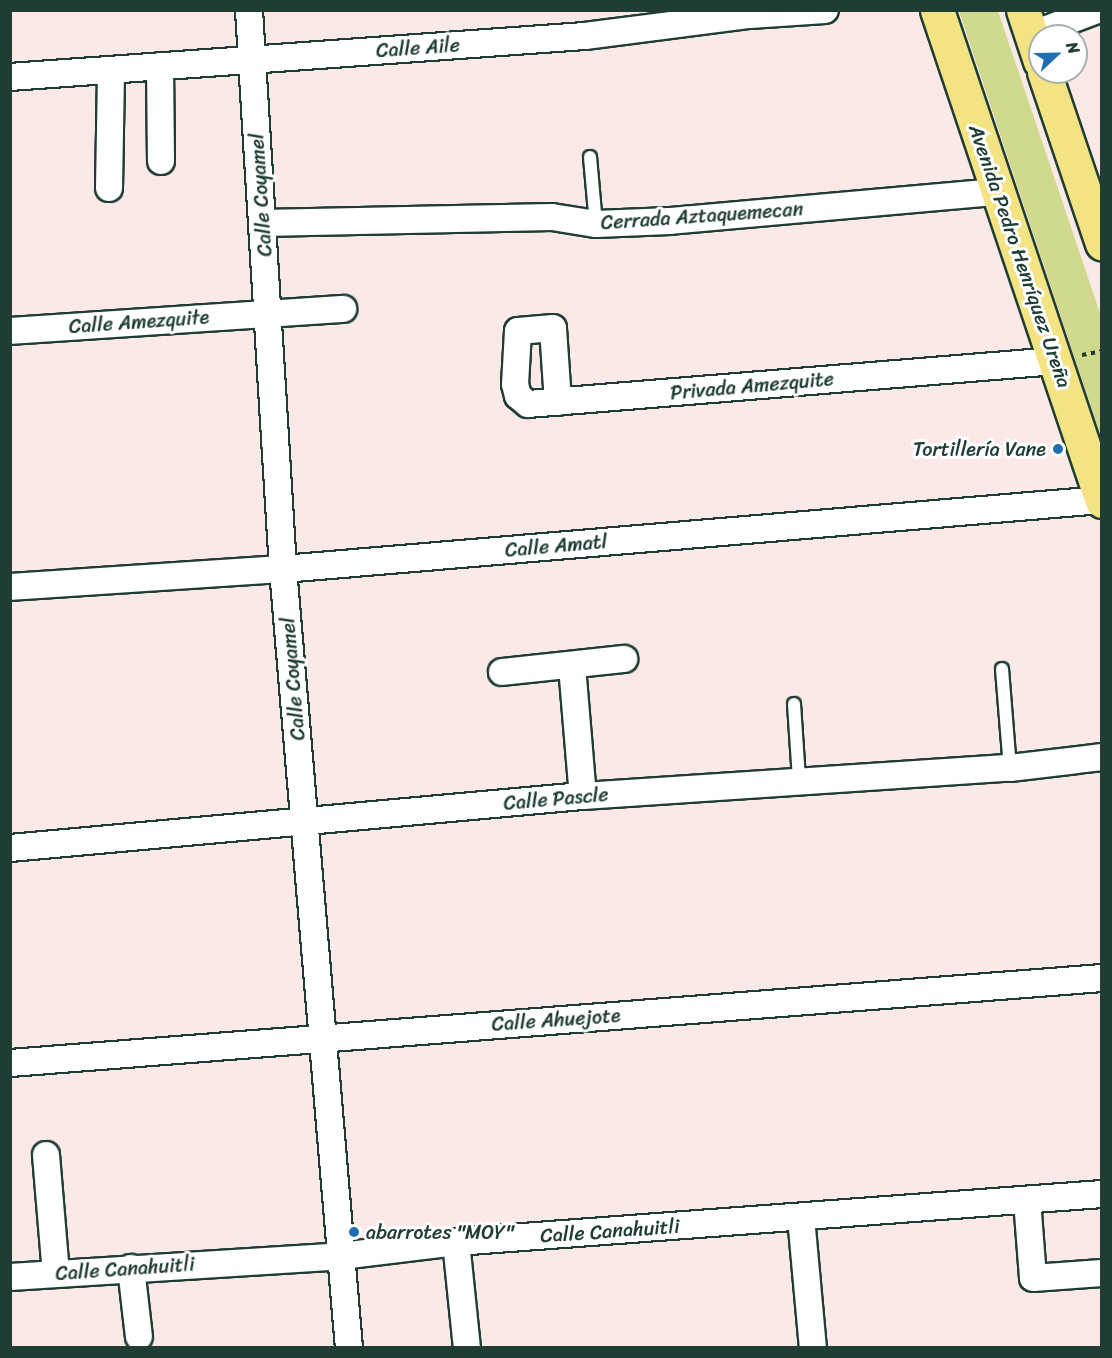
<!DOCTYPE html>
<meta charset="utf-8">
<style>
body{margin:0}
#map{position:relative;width:1112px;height:1358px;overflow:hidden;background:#fbe9e7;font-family:Sriracha,sans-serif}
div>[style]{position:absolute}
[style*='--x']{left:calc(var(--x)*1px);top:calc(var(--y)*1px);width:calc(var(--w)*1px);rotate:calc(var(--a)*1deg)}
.green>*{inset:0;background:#cfda8d}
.path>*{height:4px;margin-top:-2px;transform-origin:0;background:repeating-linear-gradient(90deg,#1f3d34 0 4.5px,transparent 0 9px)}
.roads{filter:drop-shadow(2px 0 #1f3d34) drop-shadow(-2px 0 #1f3d34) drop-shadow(0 2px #1f3d34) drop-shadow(0 -2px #1f3d34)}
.lane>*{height:12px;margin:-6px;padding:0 6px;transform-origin:6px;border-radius:6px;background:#fff}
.street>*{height:26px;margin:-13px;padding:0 13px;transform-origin:13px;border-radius:13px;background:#fff}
.primary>*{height:33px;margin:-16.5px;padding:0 16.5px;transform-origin:16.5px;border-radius:16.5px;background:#f4e382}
.dots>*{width:16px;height:16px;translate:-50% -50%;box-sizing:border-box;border:3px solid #fff;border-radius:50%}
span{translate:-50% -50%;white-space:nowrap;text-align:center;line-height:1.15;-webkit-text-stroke:6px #fff;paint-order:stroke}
.street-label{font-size:20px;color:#1f3d34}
.poi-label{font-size:20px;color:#1f3d34}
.right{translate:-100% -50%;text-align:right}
.left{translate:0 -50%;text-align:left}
.frame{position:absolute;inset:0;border:12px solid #1f3d34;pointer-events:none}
.north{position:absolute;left:1028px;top:24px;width:60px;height:60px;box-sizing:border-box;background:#fff;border:2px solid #a5b1ae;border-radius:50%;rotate:68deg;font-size:16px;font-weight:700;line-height:24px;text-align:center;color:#1f3d34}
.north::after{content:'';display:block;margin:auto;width:21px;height:27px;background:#1f6fb2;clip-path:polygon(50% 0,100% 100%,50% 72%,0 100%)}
</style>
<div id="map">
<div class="green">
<div style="clip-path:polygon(959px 11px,998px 11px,1101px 316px,1101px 437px)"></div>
</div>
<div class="path">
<div style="--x:1082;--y:355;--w:20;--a:-11"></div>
</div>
<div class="roads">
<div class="lane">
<div style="--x:590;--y:157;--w:67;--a:84.9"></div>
<div style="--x:1002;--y:669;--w:99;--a:85.4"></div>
<div style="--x:794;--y:704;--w:76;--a:86.2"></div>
</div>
<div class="street">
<div style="--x:249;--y:10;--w:560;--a:86.52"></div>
<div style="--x:283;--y:569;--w:782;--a:85.16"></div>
<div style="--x:1031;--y:35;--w:71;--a:-20.7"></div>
<div style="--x:160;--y:66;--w:95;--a:89.4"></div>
<div style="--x:10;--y:77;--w:576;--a:-4.08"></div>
<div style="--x:585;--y:36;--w:166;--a:-7.3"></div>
<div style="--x:750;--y:15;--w:75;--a:-3.8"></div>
<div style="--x:109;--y:188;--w:118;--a:-89"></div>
<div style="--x:262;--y:223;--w:290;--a:-1.2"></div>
<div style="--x:552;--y:217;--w:45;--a:9"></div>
<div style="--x:596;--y:224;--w:74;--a:-2.3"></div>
<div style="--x:670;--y:221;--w:329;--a:-5.1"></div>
<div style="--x:10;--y:331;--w:334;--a:-3.8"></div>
<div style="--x:558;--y:402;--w:74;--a:-93.9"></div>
<div style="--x:553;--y:328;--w:35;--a:175"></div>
<div style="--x:518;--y:331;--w:53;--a:93.2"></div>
<div style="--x:515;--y:384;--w:12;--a:76"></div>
<div style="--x:518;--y:396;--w:13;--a:39"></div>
<div style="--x:528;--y:404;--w:529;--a:-4.66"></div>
<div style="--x:10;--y:587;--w:274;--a:-3.8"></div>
<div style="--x:283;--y:569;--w:821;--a:-4.82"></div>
<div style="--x:572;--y:666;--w:130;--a:85.2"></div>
<div style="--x:502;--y:672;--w:123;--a:-6.1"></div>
<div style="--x:10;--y:848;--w:575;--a:-5.19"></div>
<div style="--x:583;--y:796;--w:428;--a:-3.8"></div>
<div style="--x:1010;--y:768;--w:93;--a:-6.8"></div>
<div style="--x:10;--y:1063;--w:1095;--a:-4.45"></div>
<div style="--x:46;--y:1155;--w:118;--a:85.2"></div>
<div style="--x:1027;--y:1200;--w:78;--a:85.6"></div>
<div style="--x:1033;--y:1278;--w:69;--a:-4.1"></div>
<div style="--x:801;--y:1217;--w:132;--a:84.8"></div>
<div style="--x:456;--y:1242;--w:107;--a:84.1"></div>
<div style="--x:131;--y:1268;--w:69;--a:83.4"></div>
<div style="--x:10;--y:1277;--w:332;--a:-3.6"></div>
<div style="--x:341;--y:1256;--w:116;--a:-6.9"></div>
<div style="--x:456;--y:1242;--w:648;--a:-4.25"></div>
</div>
<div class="primary">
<div style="--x:937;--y:10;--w:518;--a:71.43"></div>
<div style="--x:1023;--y:10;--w:54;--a:71.6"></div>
<div style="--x:1044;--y:72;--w:181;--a:71.3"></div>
</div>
</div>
<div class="dots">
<div style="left:1058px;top:449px;background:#1f6fb2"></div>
<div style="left:354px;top:1232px;background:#1f6fb2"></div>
</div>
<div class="street-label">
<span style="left:418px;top:48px;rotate:-4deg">Calle Aile</span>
<span style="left:261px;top:195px;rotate:-94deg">Calle Coyamel</span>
<span style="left:702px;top:216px;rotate:-4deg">Cerrada Aztaquemecan</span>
<span style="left:1020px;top:256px;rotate:71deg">Avenida Pedro Henríquez Ureña</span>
<span style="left:139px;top:322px;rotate:-4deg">Calle Amezquite</span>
<span style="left:752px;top:386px;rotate:-5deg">Privada Amezquite</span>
<span style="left:556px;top:546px;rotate:-5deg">Calle Amatl</span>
<span style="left:293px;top:679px;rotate:-95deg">Calle Coyamel</span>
<span style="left:556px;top:799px;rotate:-5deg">Calle Pascle</span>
<span style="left:556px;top:1020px;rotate:-4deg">Calle Ahuejote</span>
<span style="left:610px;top:1231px;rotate:-4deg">Calle Canahuitli</span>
<span style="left:125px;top:1269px;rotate:-4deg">Calle Canahuitli</span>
</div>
<div class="poi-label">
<span class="right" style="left:1046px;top:449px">Tortillería Vane</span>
<span class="left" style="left:366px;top:1232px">abarrotes "MOY"</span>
</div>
<div class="frame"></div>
<div class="north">N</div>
</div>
